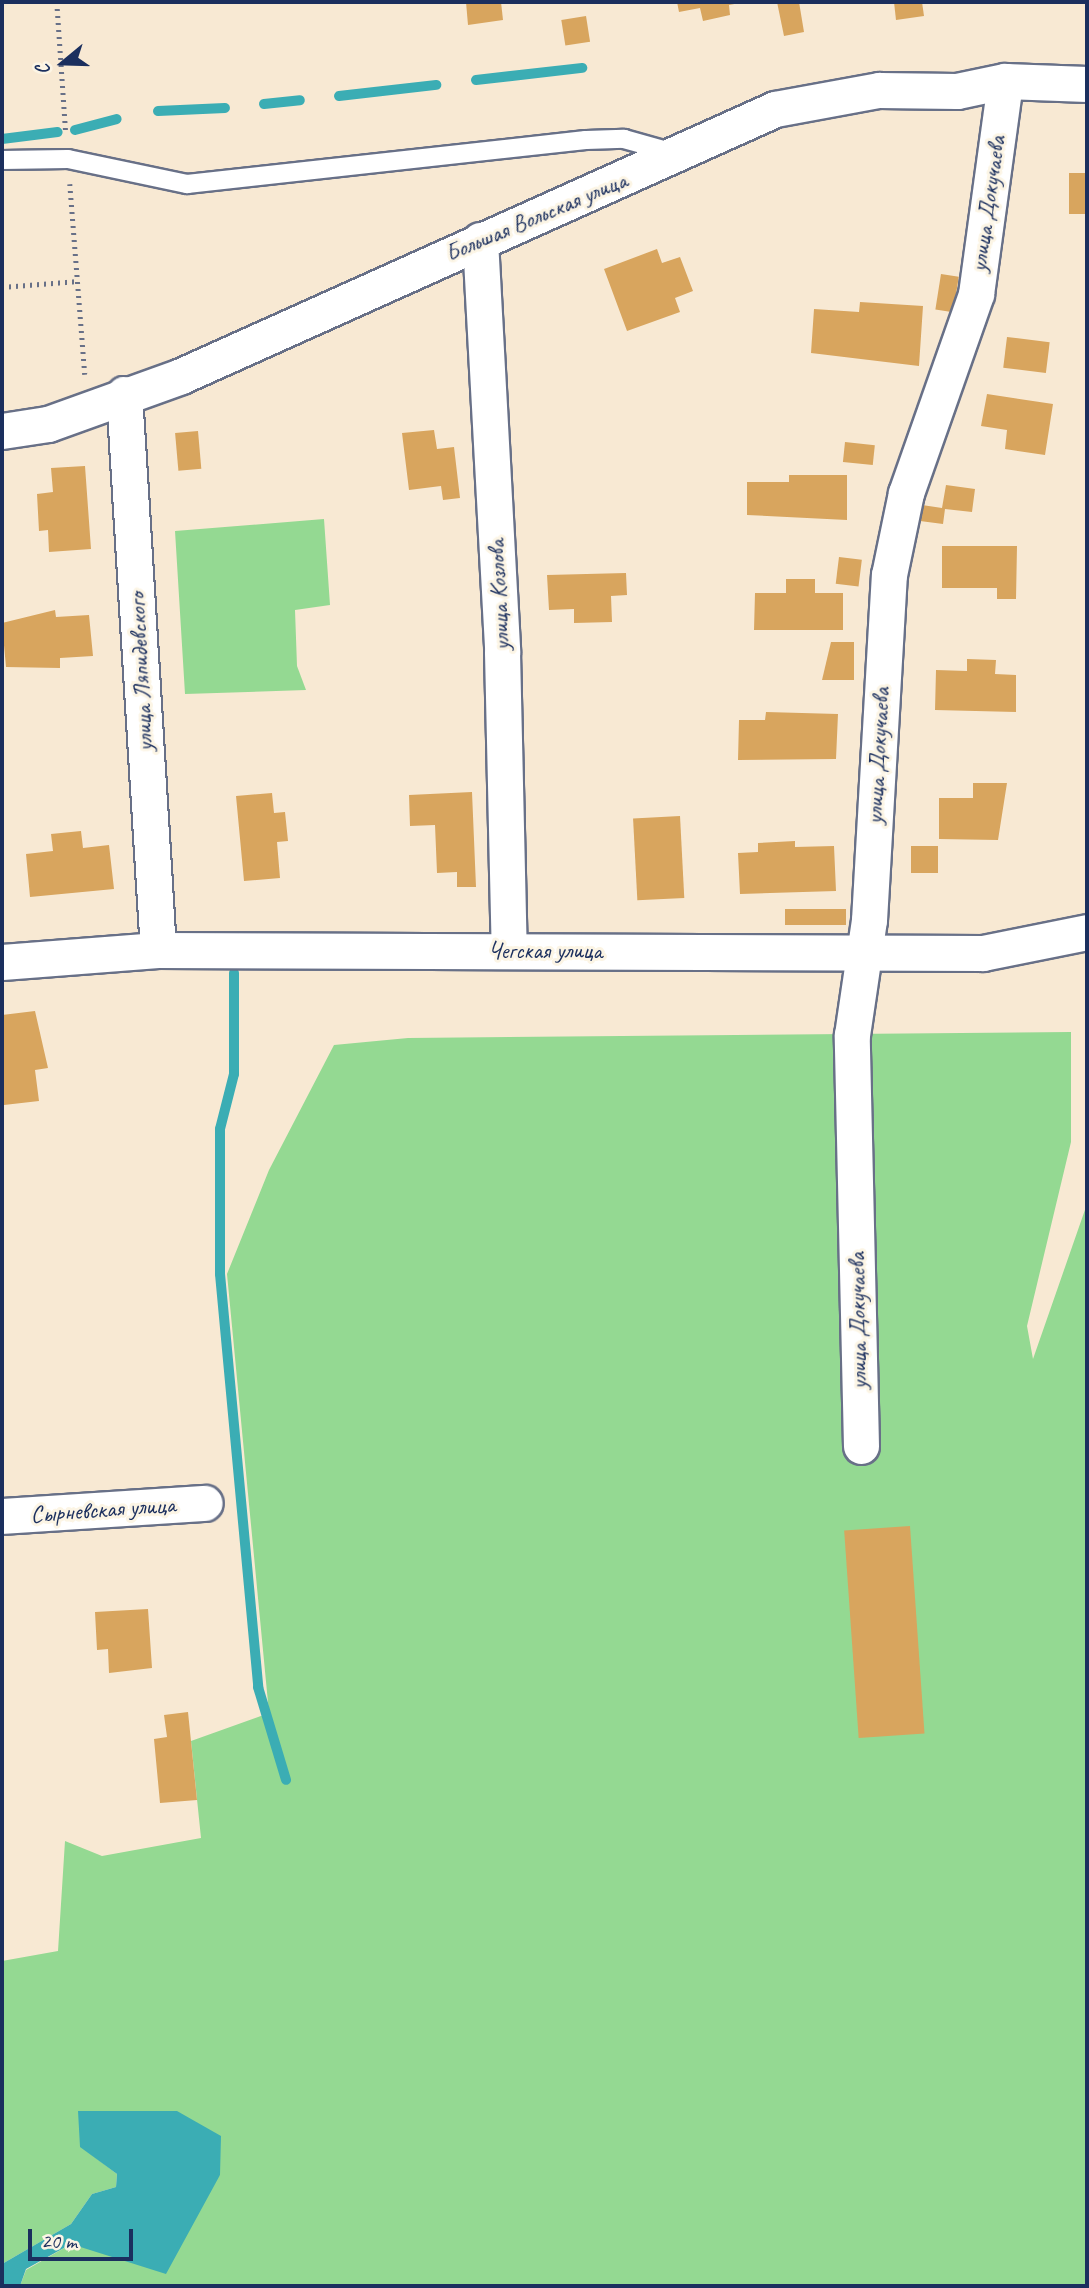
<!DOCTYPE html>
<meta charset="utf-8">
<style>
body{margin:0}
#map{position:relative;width:1089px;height:2288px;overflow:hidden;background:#f8e9d3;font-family:Caveat,sans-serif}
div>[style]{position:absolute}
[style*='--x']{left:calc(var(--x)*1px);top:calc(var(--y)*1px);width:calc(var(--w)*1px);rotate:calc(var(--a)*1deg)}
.green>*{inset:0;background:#94d992}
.water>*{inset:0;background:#3badb4}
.stream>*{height:10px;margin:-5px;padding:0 5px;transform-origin:5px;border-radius:5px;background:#3badb4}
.building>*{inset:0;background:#d8a55e;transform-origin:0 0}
.path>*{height:4.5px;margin-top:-2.25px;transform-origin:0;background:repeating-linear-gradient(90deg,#687087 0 2px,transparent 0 7px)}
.roads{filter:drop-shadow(2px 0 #687087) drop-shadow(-2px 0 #687087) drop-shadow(0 2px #687087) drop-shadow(0 -2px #687087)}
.service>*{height:18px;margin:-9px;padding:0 9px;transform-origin:9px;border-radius:9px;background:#fff}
.minor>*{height:35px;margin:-17.5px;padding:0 17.5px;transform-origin:17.5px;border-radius:17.5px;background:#fff}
span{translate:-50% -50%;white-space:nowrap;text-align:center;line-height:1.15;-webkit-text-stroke:6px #fcf5e5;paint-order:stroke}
.street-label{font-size:24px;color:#1b2f5e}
.frame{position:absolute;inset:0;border:4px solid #1b2f5e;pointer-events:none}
.north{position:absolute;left:28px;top:28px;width:70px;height:70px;-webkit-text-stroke:5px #fcf5e5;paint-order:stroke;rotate:251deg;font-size:19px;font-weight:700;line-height:28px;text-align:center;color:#1b2f5e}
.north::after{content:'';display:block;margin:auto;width:24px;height:32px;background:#1b2f5e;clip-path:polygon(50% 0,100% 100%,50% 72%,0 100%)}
.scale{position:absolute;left:28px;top:2229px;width:105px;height:32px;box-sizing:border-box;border:4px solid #1b2f5e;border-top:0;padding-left:9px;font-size:21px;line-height:24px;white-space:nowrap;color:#1b2f5e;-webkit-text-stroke:5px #fcf5e5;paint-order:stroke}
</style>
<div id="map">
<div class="green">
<div style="clip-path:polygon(324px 519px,330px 605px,295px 610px,297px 666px,306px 690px,185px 694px,175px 531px)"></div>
<div style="clip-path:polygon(1071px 1032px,1071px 1142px,1027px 1326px,1033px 1359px,1087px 1204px,1087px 2286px,20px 2286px,26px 2270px,71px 2244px,220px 2175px,80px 2146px,117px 2174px,116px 2187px,92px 2194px,71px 2224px,2px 2264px,2px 1961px,58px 1951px,65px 1841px,102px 1856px,201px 1838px,191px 1741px,269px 1713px,227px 1274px,269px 1170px,334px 1045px,408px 1038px)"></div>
</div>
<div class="water">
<div style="clip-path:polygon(78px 2111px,177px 2111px,221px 2136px,220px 2175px,166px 2274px,71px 2244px,26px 2269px,20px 2286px,2px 2286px,2px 2264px,71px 2224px,92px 2194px,116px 2187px,117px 2174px,80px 2147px)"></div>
</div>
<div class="stream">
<div style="--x:476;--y:80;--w:107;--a:-6.5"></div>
<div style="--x:339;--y:96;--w:98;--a:-6.5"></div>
<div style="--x:264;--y:104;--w:36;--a:-6"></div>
<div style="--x:158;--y:111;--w:67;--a:-2.6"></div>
<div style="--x:75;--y:130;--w:43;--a:-14.7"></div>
<div style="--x:2;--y:139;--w:56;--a:-7.1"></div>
<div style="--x:234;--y:973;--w:101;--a:90"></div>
<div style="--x:234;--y:1074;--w:57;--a:104.3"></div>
<div style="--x:220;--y:1129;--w:145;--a:90"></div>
<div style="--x:220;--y:1274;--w:415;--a:84.7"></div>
<div style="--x:258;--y:1687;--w:97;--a:73.2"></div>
</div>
<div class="building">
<div style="clip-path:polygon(466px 2px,501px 2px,503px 20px,468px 25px)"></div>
<div style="clip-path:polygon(677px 2px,740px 2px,740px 3px,729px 5px,730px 15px,703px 21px,700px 8px,679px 12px)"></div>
<div style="clip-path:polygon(777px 2px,799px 2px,804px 32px,784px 36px)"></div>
<div style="clip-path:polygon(894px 2px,922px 2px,924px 16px,896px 20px)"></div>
<div style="left:586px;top:16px;width:26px;height:25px;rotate:81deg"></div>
<div style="left:1087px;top:173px;width:41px;height:18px;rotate:90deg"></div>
<div style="clip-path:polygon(657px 249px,662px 263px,680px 257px,693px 291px,675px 298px,680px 312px,627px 331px,604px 269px)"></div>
<div style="left:941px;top:274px;width:18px;height:36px;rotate:9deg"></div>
<div style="clip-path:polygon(860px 302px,923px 306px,919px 366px,811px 353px,814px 309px,859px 312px)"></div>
<div style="left:1007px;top:337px;width:43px;height:31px;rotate:7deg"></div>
<div style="clip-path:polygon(987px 394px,1053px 404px,1045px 455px,1005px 449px,1007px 430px,981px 426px)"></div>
<div style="clip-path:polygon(434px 430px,437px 449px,454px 447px,460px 498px,443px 500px,441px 486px,409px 490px,402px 433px)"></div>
<div style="left:198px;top:431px;width:38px;height:23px;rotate:85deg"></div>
<div style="left:845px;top:442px;width:30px;height:20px;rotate:6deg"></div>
<div style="clip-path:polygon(85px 466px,91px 549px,49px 552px,48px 530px,39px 531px,37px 494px,53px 492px,51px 468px)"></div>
<div style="clip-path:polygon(789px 475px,847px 475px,847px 520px,747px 515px,747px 482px,789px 482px)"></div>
<div style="clip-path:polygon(946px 485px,975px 489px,972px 512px,945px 509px,943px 524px,920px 521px,922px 505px,942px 508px)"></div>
<div style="clip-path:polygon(942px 546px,1017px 546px,1016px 599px,997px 599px,997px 588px,942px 588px)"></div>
<div style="left:839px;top:557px;width:23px;height:27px;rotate:7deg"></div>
<div style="clip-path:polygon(626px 573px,627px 595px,611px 596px,612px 622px,574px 623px,574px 609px,549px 610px,547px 575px)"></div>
<div style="clip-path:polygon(786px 579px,815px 579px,815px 593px,843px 593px,843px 630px,754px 630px,755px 593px,786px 593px)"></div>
<div style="clip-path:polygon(55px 610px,56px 617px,89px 615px,93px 656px,60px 658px,60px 668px,6px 667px,2px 623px)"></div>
<div style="clip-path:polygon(831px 642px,854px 642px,854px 680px,822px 680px)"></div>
<div style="clip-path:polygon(967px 659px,996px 660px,995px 674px,1016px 675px,1016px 712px,935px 710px,936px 670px,967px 671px)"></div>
<div style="clip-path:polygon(766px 712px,838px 714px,836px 759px,738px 760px,739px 720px,765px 720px)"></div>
<div style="clip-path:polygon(973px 783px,1007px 783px,998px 840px,939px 839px,939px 798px,973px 798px)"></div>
<div style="clip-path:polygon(472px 792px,476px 887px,457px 887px,457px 872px,437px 873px,435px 825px,410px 826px,409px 795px)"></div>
<div style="clip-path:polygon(272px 793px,274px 813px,285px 812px,288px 841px,277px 842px,280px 878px,244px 881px,236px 796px)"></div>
<div style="left:680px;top:816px;width:82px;height:47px;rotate:87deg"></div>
<div style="clip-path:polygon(81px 831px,83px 848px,109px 845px,114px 889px,30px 897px,26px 854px,53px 851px,51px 834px)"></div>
<div style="clip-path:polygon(795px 841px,795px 847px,834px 846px,836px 891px,740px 894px,738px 853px,758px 852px,758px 843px)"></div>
<div style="left:911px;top:846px;width:27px;height:27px"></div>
<div style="left:785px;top:909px;width:61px;height:16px"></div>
<div style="clip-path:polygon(35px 1011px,48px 1068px,35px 1070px,39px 1101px,4px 1105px,2px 1015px)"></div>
<div style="left:910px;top:1526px;width:208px;height:66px;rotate:86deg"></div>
<div style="clip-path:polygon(148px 1609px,152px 1668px,109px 1673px,108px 1649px,97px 1650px,95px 1612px)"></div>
<div style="clip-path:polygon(188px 1712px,197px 1800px,160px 1803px,154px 1739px,167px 1737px,164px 1715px)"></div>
</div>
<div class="path">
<div style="--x:57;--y:2;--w:132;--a:86.1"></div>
<div style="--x:70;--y:184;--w:191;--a:85.5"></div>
<div style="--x:2;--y:287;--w:77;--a:-4.5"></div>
</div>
<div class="roads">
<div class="service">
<div style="--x:2;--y:160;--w:66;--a:-0.9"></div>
<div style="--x:68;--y:159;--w:122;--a:11.9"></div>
<div style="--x:187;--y:184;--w:401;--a:-6.3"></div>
<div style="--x:586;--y:140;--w:38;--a:-2"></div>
<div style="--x:624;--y:139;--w:49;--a:15.5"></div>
</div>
<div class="minor">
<div style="--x:480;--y:240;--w:413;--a:86.9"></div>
<div style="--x:502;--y:652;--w:299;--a:88.7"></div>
<div style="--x:124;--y:394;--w:557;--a:86.5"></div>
<div style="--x:2;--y:431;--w:47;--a:-8.7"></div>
<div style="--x:48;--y:424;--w:141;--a:-19.8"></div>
<div style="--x:181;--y:376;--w:651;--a:-24.2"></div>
<div style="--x:775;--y:109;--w:106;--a:-10.4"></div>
<div style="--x:879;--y:90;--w:78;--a:0.7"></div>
<div style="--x:957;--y:91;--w:49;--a:-11.8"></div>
<div style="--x:1005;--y:81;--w:82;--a:2.1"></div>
<div style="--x:2;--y:962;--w:156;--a:-4.4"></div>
<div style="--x:158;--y:950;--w:825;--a:0.21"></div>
<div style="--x:983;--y:953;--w:106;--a:-11.4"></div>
<div style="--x:861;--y:1446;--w:411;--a:-91.3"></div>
<div style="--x:852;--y:1035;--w:116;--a:-81.6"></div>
<div style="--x:869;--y:920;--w:346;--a:-86.7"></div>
<div style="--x:889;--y:575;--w:84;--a:-78.3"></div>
<div style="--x:906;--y:493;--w:211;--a:-70.6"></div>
<div style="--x:976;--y:294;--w:215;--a:-82.2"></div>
<div style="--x:2;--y:1516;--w:203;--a:-3.7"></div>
</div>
</div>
<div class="street-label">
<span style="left:988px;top:204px;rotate:-82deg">улица Докучаева</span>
<span style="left:536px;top:217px;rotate:-23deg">Большая Вольская улица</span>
<span style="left:499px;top:595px;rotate:-93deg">улица Козлова</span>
<span style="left:141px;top:672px;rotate:-93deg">улица Ляпидевского</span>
<span style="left:878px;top:756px;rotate:-87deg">улица Докучаева</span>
<span style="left:545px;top:951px">Чегская улица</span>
<span style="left:858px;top:1321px;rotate:-91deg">улица Докучаева</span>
<span style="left:103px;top:1510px;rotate:-4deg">Сырневская улица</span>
</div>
<div class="frame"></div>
<div class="north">С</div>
<div class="scale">20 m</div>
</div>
